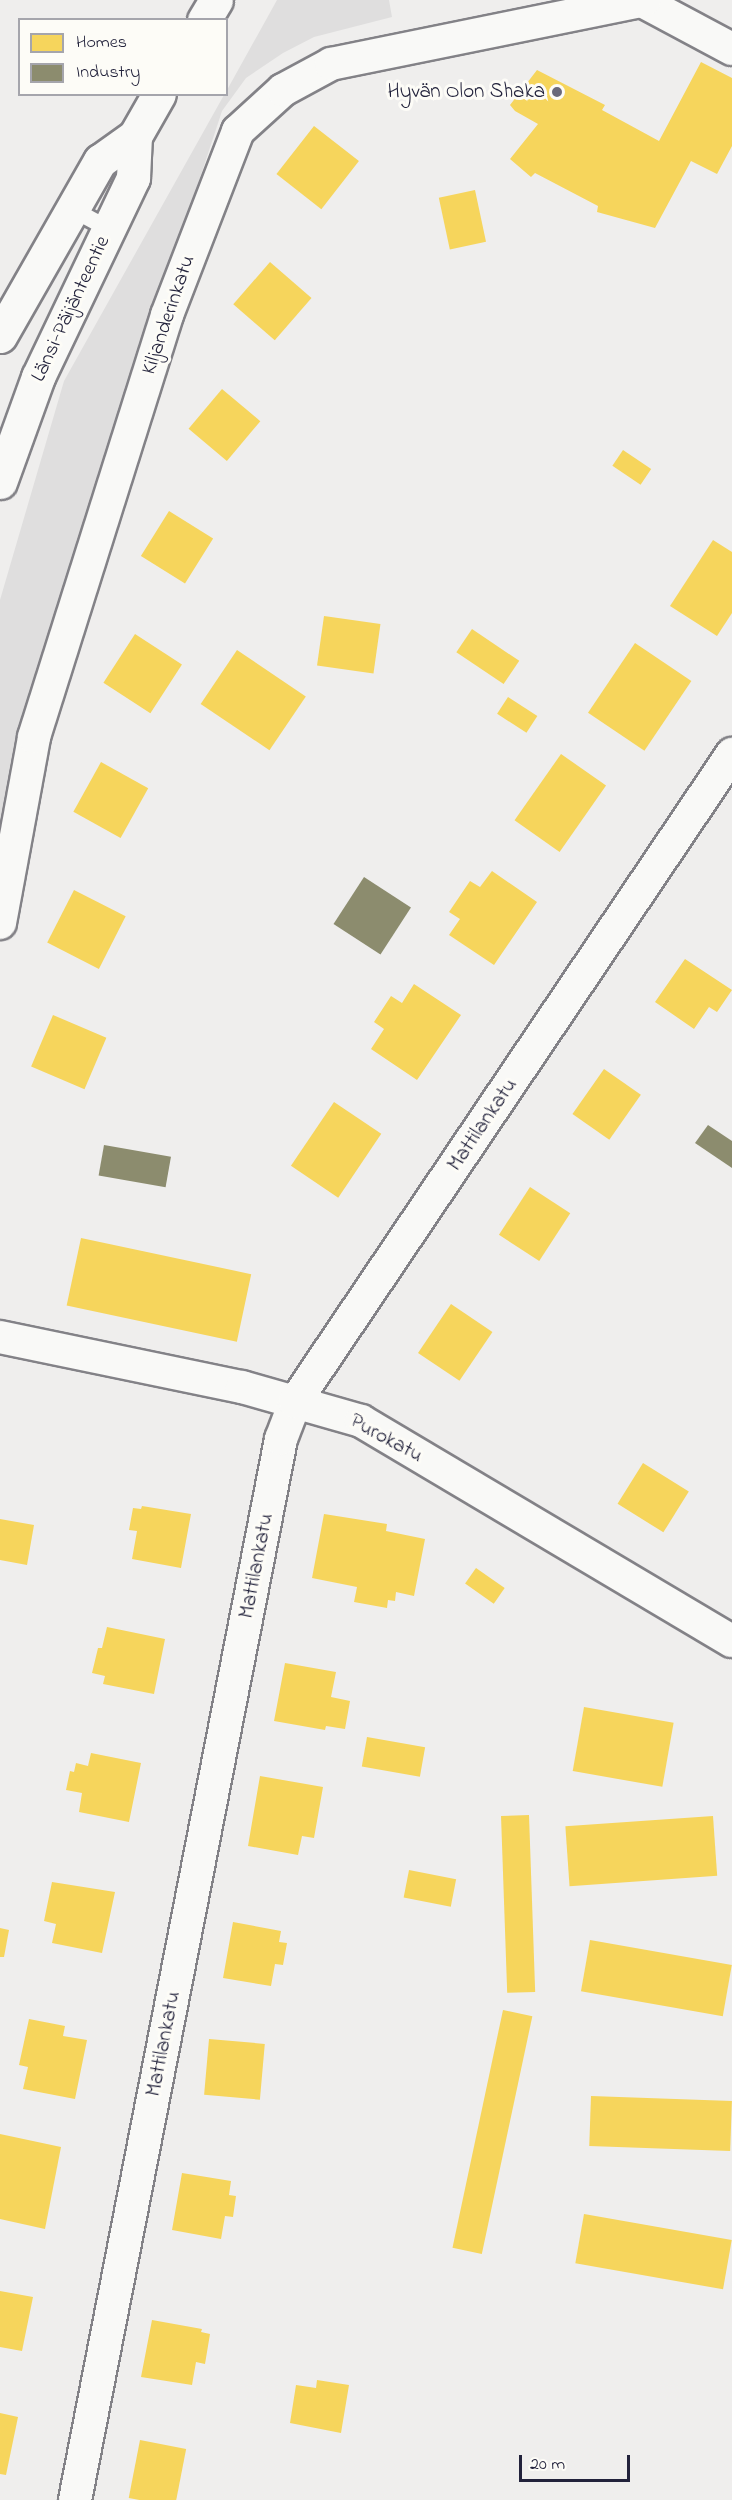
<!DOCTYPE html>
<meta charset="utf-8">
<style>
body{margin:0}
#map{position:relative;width:732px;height:2500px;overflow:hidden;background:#efeeed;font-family:"Indie Flower",sans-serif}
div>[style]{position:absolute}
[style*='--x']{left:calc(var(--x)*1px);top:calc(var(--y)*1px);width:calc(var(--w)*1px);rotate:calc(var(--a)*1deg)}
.built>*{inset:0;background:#dfdede}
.homes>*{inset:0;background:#f6d55c;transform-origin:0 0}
.industry>*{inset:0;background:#8c8c6e;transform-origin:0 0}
.roads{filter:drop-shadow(2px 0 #838287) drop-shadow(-2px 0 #838287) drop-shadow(0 2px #838287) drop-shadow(0 -2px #838287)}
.lane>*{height:16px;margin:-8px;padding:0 8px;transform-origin:8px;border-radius:8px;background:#f9f9f7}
.street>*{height:32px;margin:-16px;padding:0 16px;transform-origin:16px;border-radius:16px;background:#f9f9f7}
.secondary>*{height:33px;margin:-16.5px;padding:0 16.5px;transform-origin:16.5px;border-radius:16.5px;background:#f9f9f7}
.dots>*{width:16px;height:16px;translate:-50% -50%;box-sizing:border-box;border:3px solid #fdfcf7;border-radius:50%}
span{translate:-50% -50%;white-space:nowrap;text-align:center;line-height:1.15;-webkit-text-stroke:6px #fdfcf7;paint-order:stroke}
.poi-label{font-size:21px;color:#22223b}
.right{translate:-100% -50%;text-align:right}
.street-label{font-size:21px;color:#22223b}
.legend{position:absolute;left:18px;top:18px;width:210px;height:78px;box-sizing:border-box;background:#fdfcf7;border:2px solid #a5a5ac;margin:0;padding:8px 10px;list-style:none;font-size:18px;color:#22223b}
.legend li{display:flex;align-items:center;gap:12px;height:30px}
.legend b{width:30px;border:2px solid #a5a5ac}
.scale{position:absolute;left:519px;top:2455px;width:111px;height:27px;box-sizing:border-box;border:3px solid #22223b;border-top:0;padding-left:8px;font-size:18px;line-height:21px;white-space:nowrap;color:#22223b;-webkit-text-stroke:4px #fdfcf7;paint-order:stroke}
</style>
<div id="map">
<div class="built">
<div style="clip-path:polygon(277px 0,389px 0,392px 17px,314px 37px,283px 53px,246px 78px,222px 111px,16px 737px,0 825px,0 600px,64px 381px,224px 95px,226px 94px,227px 90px)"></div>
</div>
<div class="homes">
<div style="clip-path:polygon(701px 62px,732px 78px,732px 146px,717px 174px,691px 161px,655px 228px,597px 212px,598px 206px,535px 173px,531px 177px,510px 159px,538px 124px,515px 111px,510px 105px,537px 70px,605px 105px,602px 110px,659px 141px)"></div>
<div style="left:314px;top:126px;width:57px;height:61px;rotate:38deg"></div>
<div style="left:475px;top:190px;width:53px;height:37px;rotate:78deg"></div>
<div style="left:270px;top:262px;width:55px;height:56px;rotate:41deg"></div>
<div style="left:222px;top:389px;width:50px;height:52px;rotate:40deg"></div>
<div style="left:623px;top:450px;width:34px;height:19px;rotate:34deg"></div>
<div style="left:169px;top:511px;width:52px;height:53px;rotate:32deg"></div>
<div style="clip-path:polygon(713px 540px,732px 552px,732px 613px,717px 636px,670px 606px)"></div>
<div style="left:324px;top:616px;width:57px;height:50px;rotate:8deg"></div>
<div style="left:472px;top:629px;width:57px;height:28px;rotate:34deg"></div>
<div style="left:135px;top:634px;width:56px;height:58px;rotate:33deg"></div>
<div style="left:635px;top:643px;width:68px;height:84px;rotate:34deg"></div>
<div style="left:237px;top:650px;width:83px;height:65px;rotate:34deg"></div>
<div style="left:508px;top:697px;width:35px;height:20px;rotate:33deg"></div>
<div style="left:561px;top:754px;width:55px;height:81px;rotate:35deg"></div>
<div style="left:101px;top:762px;width:54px;height:57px;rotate:29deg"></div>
<div style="clip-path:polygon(492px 871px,537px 902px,494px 965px,449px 935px,460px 919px,449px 912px,470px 881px,480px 887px)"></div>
<div style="left:74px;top:890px;width:58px;height:59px;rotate:27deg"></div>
<div style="clip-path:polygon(685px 959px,732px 990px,717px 1012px,709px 1007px,694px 1029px,655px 1002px)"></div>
<div style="clip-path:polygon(414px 984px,461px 1015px,417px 1080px,371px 1049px,384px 1029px,374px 1022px,391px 996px,402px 1003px)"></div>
<div style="left:53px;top:1015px;width:58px;height:56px;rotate:23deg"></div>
<div style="left:604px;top:1069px;width:45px;height:55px;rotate:35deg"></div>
<div style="left:334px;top:1102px;width:57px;height:77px;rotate:34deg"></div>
<div style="left:530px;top:1187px;width:48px;height:57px;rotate:33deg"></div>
<div style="left:81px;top:1238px;width:174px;height:69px;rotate:12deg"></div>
<div style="left:451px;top:1304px;width:50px;height:59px;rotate:34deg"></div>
<div style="left:643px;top:1463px;width:54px;height:48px;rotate:32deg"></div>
<div style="clip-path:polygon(142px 1506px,191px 1514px,181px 1568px,132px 1559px,137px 1531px,129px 1530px,133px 1508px,141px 1509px)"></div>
<div style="clip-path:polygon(324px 1514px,387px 1524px,386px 1531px,425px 1539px,414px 1596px,396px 1592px,395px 1601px,388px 1600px,387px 1608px,354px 1602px,357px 1587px,312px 1578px)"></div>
<div style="clip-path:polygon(0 1519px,34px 1525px,27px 1565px,0 1560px)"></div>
<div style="left:476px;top:1568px;width:35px;height:19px;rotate:35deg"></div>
<div style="clip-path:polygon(107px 1627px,165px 1639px,154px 1694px,103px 1684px,105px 1676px,92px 1673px,98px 1648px,102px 1648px)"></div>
<div style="clip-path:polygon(285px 1663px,336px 1672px,331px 1697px,350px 1701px,345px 1729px,326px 1726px,325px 1730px,274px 1721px)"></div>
<div style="left:584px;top:1707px;width:91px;height:65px;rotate:10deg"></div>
<div style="left:367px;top:1737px;width:59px;height:30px;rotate:10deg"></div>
<div style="clip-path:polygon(91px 1753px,141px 1763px,129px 1822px,79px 1812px,82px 1793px,66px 1790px,70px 1771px,74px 1772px,76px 1763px,88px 1766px)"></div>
<div style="clip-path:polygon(260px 1776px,323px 1787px,314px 1838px,302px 1836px,298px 1855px,248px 1846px)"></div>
<div style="left:529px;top:1815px;width:177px;height:28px;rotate:88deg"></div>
<div style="left:713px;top:1816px;width:60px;height:148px;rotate:86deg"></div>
<div style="left:409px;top:1870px;width:48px;height:28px;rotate:11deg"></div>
<div style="clip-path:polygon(52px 1882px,115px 1892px,102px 1953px,52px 1943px,56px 1924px,44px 1921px)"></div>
<div style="clip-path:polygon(233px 1922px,281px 1931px,279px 1942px,287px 1943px,283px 1965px,275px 1964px,271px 1986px,223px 1978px)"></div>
<div style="clip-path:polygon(0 1928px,9px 1930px,4px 1957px,0 1957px)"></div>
<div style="left:590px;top:1940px;width:144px;height:52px;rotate:10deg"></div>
<div style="left:503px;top:2010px;width:30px;height:243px;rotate:12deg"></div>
<div style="clip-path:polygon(29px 2019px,65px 2026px,63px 2036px,87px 2040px,75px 2099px,23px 2089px,28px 2067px,19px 2065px)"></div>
<div style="left:209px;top:2039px;width:56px;height:56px;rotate:5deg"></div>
<div style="left:591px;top:2096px;width:141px;height:50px;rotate:2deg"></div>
<div style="clip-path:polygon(0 2134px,61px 2147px,45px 2229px,0 2219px)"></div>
<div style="clip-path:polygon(182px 2173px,231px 2181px,229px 2195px,236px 2196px,233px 2217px,225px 2216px,221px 2239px,172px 2230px)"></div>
<div style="left:584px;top:2214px;width:150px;height:50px;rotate:10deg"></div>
<div style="clip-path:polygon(0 2291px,33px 2297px,22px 2351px,0 2347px)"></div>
<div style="clip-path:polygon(152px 2320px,202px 2329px,201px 2332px,210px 2334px,205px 2364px,196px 2362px,192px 2385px,141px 2377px)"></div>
<div style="clip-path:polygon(317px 2380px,349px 2385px,341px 2433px,290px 2423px,296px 2385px,316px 2388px)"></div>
<div style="clip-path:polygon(0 2413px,18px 2417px,6px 2475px,0 2474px)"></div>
<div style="left:140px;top:2440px;width:47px;height:59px;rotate:11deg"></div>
</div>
<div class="industry">
<div style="left:364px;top:877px;width:56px;height:56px;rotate:33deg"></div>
<div style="clip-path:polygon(708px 1125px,732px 1141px,732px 1168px,695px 1143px)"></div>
<div style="left:104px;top:1145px;width:68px;height:31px;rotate:10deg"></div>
</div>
<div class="roads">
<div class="lane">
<div style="--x:72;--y:209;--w:42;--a:28.4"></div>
</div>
<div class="street">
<div style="--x:642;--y:1;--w:102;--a:28.1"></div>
<div style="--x:0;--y:923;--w:189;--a:-79.6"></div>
<div style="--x:34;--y:737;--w:442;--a:-72.5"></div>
<div style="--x:167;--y:315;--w:197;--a:-68.9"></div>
<div style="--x:238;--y:131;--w:61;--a:-42.3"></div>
<div style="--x:283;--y:90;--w:55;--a:-28.4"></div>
<div style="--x:331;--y:64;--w:320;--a:-11.5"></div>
<div style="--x:0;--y:1337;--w:247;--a:11.7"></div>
<div style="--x:242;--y:1387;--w:124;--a:15.9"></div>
<div style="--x:361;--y:1421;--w:431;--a:30.7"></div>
<div style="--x:75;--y:2500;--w:1081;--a:-79.01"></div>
<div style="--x:281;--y:1439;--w:40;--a:-69"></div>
<div style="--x:295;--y:1402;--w:782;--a:-56"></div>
</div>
<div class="secondary">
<div style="--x:204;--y:20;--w:23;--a:-59"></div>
<div style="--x:0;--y:336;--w:202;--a:-60.3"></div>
<div style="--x:100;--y:161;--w:43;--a:-35.5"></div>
<div style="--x:135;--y:136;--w:48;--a:-60.3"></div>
<div style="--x:0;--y:482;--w:112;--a:-70.1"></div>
<div style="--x:38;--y:377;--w:221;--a:-64.5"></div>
<div style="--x:133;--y:178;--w:42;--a:-87.3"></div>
</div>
</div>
<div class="dots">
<div style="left:557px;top:92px;background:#6a6979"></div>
</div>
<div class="poi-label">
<span class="right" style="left:545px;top:92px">Hyvän Olon Shaka</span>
</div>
<div class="street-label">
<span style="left:71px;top:309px;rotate:-65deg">Länsi-Päijänteentie</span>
<span style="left:169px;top:315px;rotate:-71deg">Kiljanderinkatu</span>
<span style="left:483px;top:1125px;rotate:-56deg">Mattilankatu</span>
<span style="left:386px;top:1439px;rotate:28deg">Purokatu</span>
<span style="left:257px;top:1566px;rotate:-79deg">Mattilankatu</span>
<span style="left:164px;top:2044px;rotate:-79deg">Mattilankatu</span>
</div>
<ul class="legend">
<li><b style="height:16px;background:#f6d55c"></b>Homes</li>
<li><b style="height:16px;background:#8c8c6e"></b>Industry</li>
</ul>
<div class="scale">20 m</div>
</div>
